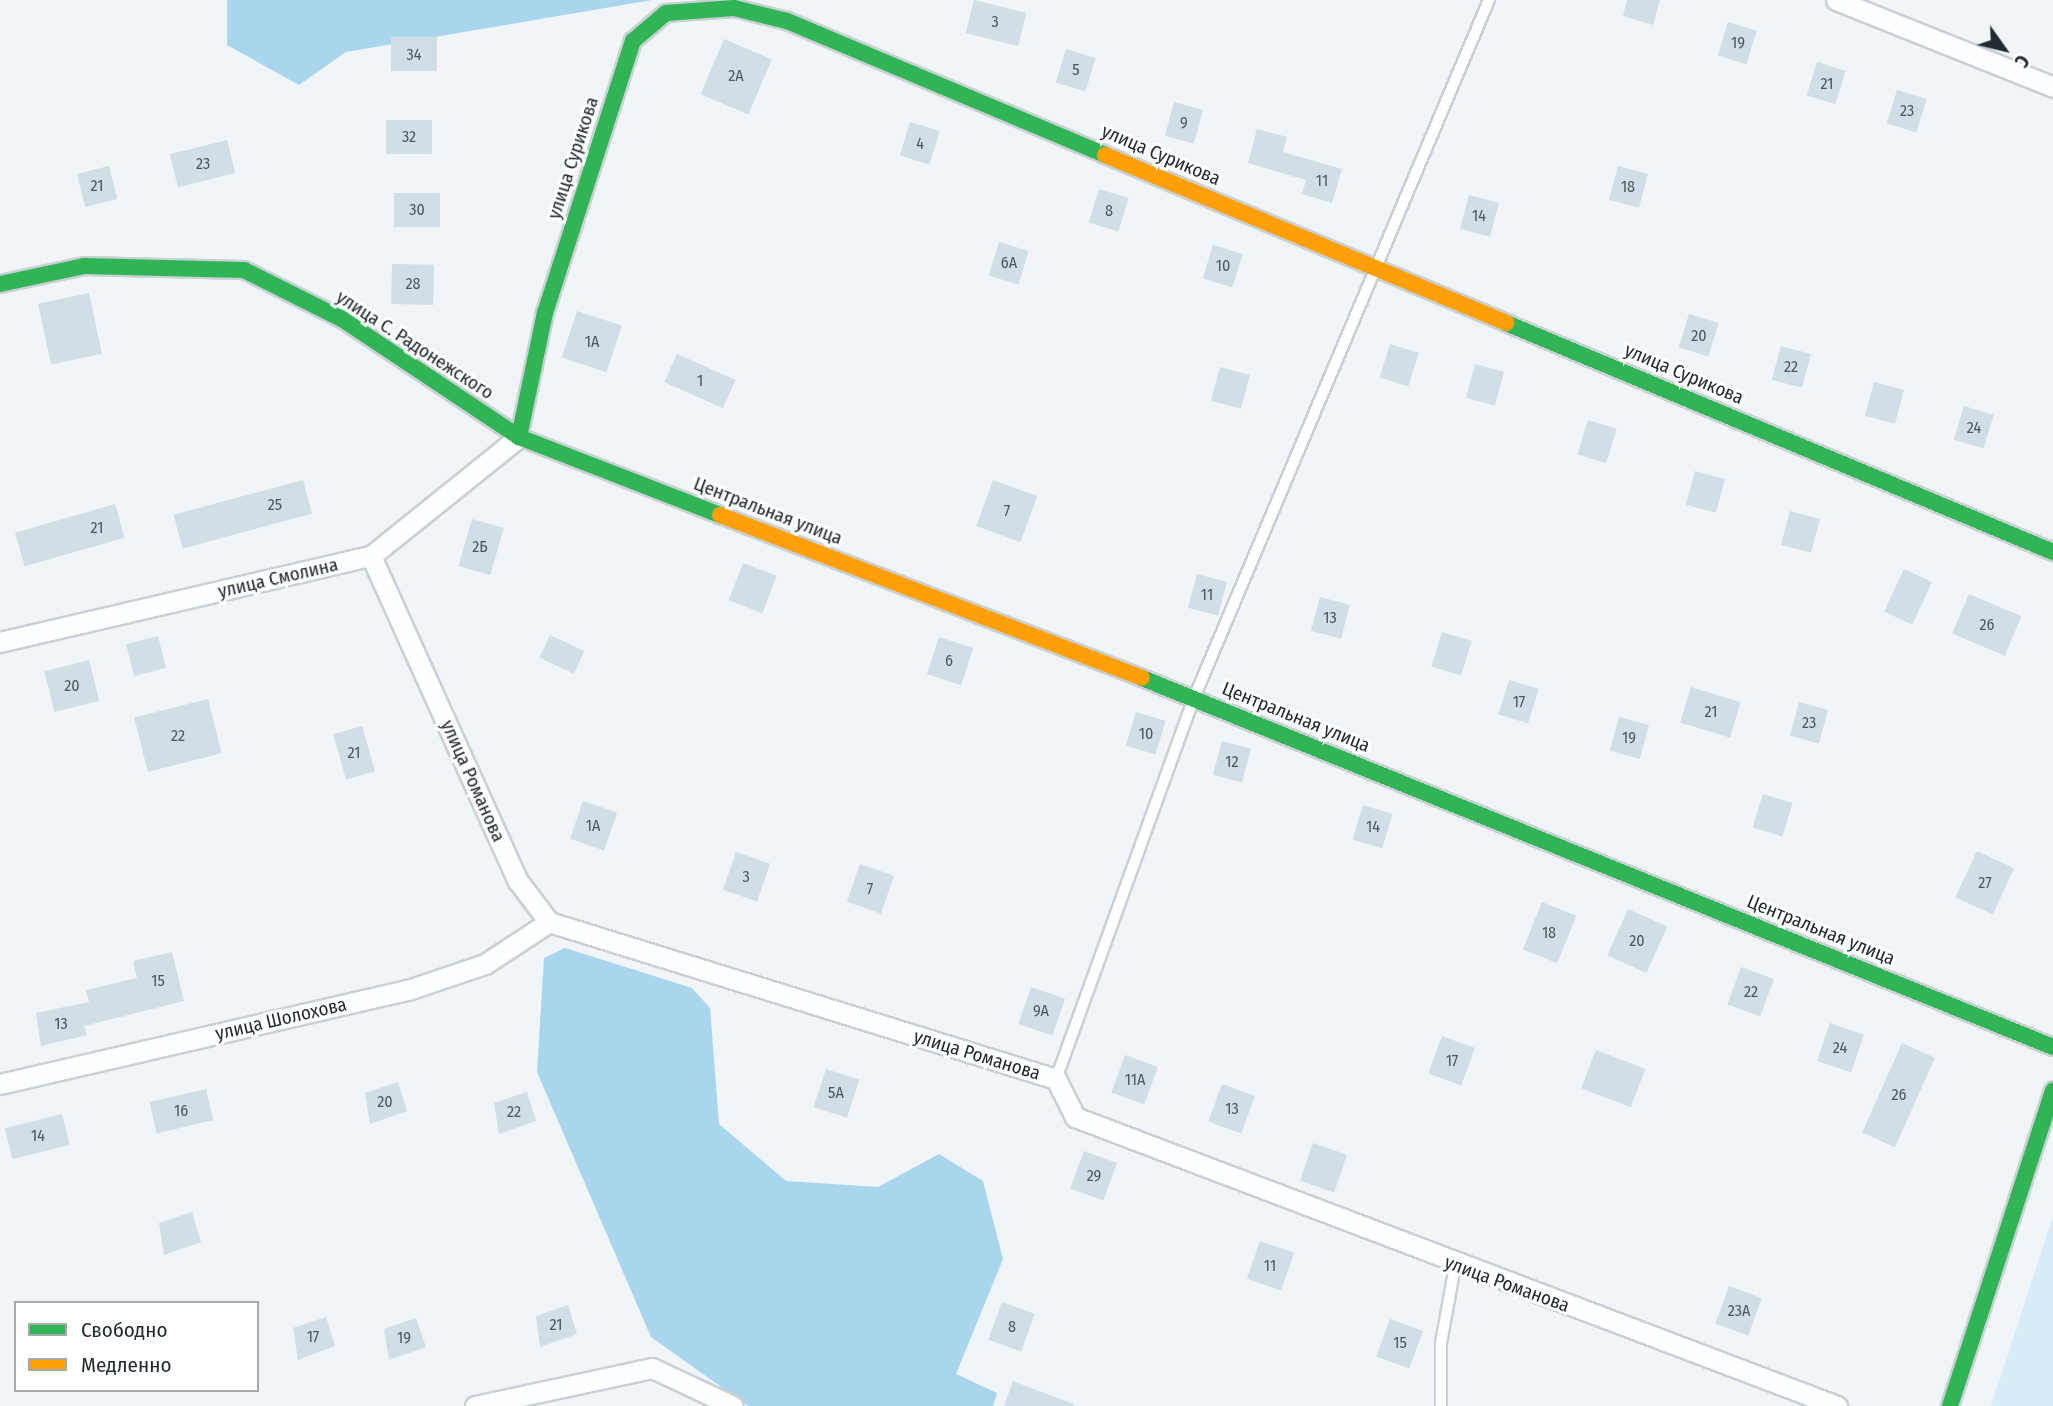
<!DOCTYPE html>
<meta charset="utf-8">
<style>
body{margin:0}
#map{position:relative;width:2053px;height:1406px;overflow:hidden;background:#eff5f8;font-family:"Fira Sans Condensed",sans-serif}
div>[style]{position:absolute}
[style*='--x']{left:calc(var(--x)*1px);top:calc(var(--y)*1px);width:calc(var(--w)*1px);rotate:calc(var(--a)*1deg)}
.green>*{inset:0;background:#d7ecf8}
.forest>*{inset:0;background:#aad6ed}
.building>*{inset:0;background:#d1dee6;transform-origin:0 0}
.roads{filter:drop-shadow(2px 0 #c9d1d5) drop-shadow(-2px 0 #c9d1d5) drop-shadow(0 2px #c9d1d5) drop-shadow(0 -2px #c9d1d5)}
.lane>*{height:10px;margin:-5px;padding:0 5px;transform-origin:5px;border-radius:5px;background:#fdfefe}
.street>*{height:19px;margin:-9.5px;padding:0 9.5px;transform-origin:9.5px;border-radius:9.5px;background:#fdfefe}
.fast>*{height:16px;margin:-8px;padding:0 8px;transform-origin:8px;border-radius:8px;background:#30b455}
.slow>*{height:16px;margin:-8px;padding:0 8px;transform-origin:8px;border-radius:8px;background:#ff9f0a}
span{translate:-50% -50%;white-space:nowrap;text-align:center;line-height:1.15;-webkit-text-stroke:6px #fff;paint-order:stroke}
.number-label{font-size:16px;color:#4d585e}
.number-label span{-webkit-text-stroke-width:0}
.street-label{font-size:19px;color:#212b31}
.legend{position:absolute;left:14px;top:1301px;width:245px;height:91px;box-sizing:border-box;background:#fff;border:2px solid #a6aaad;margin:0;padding:9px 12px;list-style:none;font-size:21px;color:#212b31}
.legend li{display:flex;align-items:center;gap:14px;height:35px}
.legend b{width:35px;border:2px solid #a6aaad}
.north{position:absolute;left:1969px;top:14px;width:70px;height:70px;-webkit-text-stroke:5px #fff;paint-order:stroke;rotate:124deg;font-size:19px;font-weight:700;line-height:28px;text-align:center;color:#212b31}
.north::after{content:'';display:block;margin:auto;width:24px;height:32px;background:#212b31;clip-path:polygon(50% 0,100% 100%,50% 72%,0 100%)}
</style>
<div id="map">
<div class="green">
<div style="clip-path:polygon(2053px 1216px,2053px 1406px,1991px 1406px)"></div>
</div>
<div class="forest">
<div style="clip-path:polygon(227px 0,652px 0,346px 52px,299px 85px,227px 45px)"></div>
<div style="clip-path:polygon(565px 948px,692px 988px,710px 1008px,719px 1124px,786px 1181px,878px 1187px,939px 1154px,983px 1181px,1003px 1259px,956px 1374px,997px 1393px,993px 1406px,748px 1406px,651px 1337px,537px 1072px,544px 958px)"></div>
</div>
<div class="building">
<div style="left:974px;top:0;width:54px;height:34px;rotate:14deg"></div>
<div style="clip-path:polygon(1627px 0,1660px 0,1653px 25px,1623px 16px)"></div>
<div style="left:1728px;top:22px;width:30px;height:35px;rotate:17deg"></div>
<div style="left:437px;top:37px;width:34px;height:46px;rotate:90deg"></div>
<div style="left:724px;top:39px;width:52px;height:60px;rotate:23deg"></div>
<div style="left:1066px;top:49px;width:31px;height:35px;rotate:17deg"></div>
<div style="left:1817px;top:62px;width:30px;height:35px;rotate:17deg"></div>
<div style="left:1897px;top:90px;width:31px;height:35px;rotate:17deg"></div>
<div style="left:1174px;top:102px;width:30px;height:35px;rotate:15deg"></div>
<div style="left:432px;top:120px;width:34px;height:46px;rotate:90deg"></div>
<div style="left:910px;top:122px;width:31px;height:35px;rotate:17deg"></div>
<div style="clip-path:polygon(1257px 129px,1287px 137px,1283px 152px,1342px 169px,1332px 203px,1302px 194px,1306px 180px,1248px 163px)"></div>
<div style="left:227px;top:140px;width:34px;height:59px;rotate:76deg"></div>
<div style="left:109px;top:166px;width:34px;height:33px;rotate:76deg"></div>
<div style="left:1618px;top:166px;width:31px;height:35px;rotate:15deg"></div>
<div style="left:1099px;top:189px;width:31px;height:35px;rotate:17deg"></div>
<div style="left:394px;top:193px;width:46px;height:34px"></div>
<div style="left:1469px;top:195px;width:31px;height:35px;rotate:15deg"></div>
<div style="left:999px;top:242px;width:31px;height:35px;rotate:17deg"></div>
<div style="left:1213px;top:245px;width:31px;height:35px;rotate:17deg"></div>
<div style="left:392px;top:264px;width:42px;height:40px;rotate:1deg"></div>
<div style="left:89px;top:293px;width:62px;height:52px;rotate:78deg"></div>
<div style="left:577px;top:311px;width:47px;height:49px;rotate:18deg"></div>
<div style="left:1689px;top:314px;width:31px;height:35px;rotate:17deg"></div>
<div style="left:1390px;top:344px;width:30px;height:35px;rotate:17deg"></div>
<div style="left:1781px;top:346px;width:31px;height:35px;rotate:15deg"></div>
<div style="left:677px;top:354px;width:64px;height:31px;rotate:24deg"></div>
<div style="left:1475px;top:364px;width:30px;height:35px;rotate:15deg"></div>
<div style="left:1220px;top:367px;width:31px;height:35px;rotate:15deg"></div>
<div style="left:1874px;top:382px;width:31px;height:35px;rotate:15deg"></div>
<div style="left:1964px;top:406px;width:31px;height:35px;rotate:17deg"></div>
<div style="left:1588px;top:420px;width:30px;height:36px;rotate:17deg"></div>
<div style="left:1695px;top:471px;width:31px;height:35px;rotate:15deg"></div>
<div style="left:303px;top:480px;width:35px;height:134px;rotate:75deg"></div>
<div style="left:993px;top:480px;width:47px;height:49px;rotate:20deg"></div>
<div style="left:115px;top:504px;width:35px;height:104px;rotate:74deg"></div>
<div style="left:1790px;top:511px;width:31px;height:35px;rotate:15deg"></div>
<div style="left:472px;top:519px;width:33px;height:49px;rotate:16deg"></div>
<div style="left:743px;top:563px;width:36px;height:40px;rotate:21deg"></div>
<div style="left:1904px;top:569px;width:31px;height:47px;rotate:25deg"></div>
<div style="left:1197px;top:574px;width:31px;height:35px;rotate:15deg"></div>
<div style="left:1969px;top:594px;width:57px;height:43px;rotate:23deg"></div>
<div style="left:1320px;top:597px;width:31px;height:35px;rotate:15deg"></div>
<div style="left:1442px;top:632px;width:31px;height:36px;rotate:17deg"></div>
<div style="left:550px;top:635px;width:38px;height:25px;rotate:25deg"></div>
<div style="left:158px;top:636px;width:33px;height:33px;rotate:76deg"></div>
<div style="left:939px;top:637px;width:36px;height:39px;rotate:18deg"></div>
<div style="left:89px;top:660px;width:42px;height:46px;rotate:76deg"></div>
<div style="left:1509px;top:680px;width:31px;height:36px;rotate:17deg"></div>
<div style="left:1691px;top:687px;width:52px;height:37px;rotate:17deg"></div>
<div style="left:208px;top:699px;width:56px;height:76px;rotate:76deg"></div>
<div style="left:1799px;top:702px;width:30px;height:35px;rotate:15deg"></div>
<div style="left:1136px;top:712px;width:31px;height:35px;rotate:17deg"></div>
<div style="left:1619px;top:717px;width:31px;height:35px;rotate:15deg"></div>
<div style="left:362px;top:726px;width:47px;height:30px;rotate:74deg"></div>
<div style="left:1222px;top:741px;width:30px;height:35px;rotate:15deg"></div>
<div style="left:1763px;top:794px;width:31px;height:35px;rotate:17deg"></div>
<div style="left:583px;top:801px;width:36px;height:40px;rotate:19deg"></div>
<div style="left:1363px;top:805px;width:31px;height:36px;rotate:17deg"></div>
<div style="left:1977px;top:851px;width:41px;height:51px;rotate:25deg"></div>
<div style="left:736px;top:852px;width:36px;height:40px;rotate:19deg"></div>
<div style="left:860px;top:864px;width:36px;height:40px;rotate:19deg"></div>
<div style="left:1542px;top:902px;width:37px;height:51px;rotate:22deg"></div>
<div style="left:1628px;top:909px;width:43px;height:51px;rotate:24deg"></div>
<div style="clip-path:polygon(172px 952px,184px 1001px,84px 1026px,87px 1035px,41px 1046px,36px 1013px,89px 1002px,86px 990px,137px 978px,133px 961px)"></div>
<div style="left:1741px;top:967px;width:35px;height:40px;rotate:20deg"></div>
<div style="left:1031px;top:987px;width:36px;height:39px;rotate:19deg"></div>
<div style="left:1830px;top:1023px;width:36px;height:40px;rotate:19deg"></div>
<div style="left:1442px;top:1036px;width:35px;height:40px;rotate:20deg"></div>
<div style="left:1902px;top:1043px;width:36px;height:98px;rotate:24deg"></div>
<div style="left:1596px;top:1050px;width:53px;height:41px;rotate:21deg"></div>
<div style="left:1125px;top:1055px;width:35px;height:40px;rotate:20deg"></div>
<div style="left:826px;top:1069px;width:35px;height:40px;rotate:18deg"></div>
<div style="clip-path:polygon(398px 1082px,407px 1111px,370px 1124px,365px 1093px)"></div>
<div style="left:1222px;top:1084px;width:35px;height:40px;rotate:20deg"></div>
<div style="left:206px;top:1089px;width:32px;height:58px;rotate:77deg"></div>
<div style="clip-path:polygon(527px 1092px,536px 1121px,499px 1134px,494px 1103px)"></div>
<div style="left:62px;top:1114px;width:32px;height:59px;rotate:76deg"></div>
<div style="left:1313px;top:1143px;width:36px;height:40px;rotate:19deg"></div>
<div style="left:1084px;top:1151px;width:35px;height:40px;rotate:20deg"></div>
<div style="clip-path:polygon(192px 1212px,201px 1242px,164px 1255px,159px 1223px)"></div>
<div style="left:1260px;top:1241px;width:36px;height:40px;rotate:19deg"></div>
<div style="left:1729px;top:1286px;width:35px;height:40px;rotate:20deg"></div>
<div style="left:1002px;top:1302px;width:35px;height:40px;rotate:20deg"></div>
<div style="clip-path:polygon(568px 1305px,577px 1334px,540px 1347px,536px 1316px)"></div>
<div style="clip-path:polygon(326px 1317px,335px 1346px,298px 1360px,293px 1328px)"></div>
<div style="clip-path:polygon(416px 1318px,426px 1347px,389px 1360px,384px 1329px)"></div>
<div style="left:1390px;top:1319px;width:35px;height:40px;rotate:20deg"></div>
<div style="clip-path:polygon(1013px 1381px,1074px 1404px,1074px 1406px,1004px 1406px)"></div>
</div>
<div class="roads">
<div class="lane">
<div style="--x:1056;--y:1079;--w:405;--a:-70.1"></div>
<div style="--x:1194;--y:698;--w:758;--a:-67.09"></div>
<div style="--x:1441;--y:1406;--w:63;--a:-90"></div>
<div style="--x:1441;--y:1343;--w:78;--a:-79.7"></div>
</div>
<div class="street">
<div style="--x:1836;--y:0;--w:234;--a:21.8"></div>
<div style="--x:371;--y:556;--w:357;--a:65.7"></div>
<div style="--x:518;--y:881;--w:51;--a:52.9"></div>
<div style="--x:549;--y:922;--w:531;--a:17.21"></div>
<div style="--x:1056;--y:1079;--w:42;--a:63.4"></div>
<div style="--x:1075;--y:1117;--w:815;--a:20.77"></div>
<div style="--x:0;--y:642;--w:381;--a:-13.1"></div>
<div style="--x:371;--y:556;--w:190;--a:-38.8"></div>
<div style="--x:0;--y:1084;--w:419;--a:-13"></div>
<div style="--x:408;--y:990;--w:81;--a:-18.7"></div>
<div style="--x:485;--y:964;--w:77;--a:-33.3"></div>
<div style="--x:475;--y:1406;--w:181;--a:-12.1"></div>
<div style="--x:652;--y:1368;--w:89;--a:25.1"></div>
</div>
<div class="fast">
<div style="--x:0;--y:284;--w:86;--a:-12.1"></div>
<div style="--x:84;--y:266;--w:160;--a:1.4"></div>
<div style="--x:244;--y:270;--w:110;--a:26.6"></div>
<div style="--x:342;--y:319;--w:213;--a:33.7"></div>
<div style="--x:519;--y:437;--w:216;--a:21.2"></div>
<div style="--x:1506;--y:323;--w:593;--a:22.72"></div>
<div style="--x:519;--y:437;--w:127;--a:-78.2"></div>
<div style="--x:545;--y:313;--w:286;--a:-72.1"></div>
<div style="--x:633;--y:41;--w:43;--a:-40.3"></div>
<div style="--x:666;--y:13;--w:68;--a:-4.2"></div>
<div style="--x:734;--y:8;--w:55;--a:13.8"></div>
<div style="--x:787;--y:21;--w:345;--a:22.8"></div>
<div style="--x:1142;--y:678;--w:983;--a:22.05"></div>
<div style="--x:1950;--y:1406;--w:332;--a:-71.9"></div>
</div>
<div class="slow">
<div style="--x:1105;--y:155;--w:435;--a:22.7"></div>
<div style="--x:720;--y:515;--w:452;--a:21.1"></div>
</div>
</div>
<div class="number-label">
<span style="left:995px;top:22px">3</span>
<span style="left:1738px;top:43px">19</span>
<span style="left:414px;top:55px">34</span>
<span style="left:1076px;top:70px">5</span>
<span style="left:736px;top:76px">2А</span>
<span style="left:1827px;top:84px">21</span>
<span style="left:1907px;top:111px">23</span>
<span style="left:1184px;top:123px">9</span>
<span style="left:409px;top:137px">32</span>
<span style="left:920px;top:144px">4</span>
<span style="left:203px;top:164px">23</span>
<span style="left:1322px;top:181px">11</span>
<span style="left:97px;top:186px">21</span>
<span style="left:1628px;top:187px">18</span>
<span style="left:417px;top:210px">30</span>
<span style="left:1109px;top:211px">8</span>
<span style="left:1479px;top:216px">14</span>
<span style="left:1009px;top:263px">6А</span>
<span style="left:1223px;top:266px">10</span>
<span style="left:413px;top:284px">28</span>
<span style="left:1699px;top:336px">20</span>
<span style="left:592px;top:342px">1А</span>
<span style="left:1791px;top:367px">22</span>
<span style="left:700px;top:381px">1</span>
<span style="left:1974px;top:428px">24</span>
<span style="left:275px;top:505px">25</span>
<span style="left:1007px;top:511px">7</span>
<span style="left:97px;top:528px">21</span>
<span style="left:480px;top:547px">2Б</span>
<span style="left:1207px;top:595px">11</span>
<span style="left:1330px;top:618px">13</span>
<span style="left:1987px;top:625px">26</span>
<span style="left:949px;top:661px">6</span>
<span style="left:72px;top:686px">20</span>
<span style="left:1519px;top:702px">17</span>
<span style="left:1711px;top:712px">21</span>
<span style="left:1809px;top:723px">23</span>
<span style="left:1146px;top:734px">10</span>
<span style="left:178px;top:736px">22</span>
<span style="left:1629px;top:738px">19</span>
<span style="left:354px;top:753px">21</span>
<span style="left:1232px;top:762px">12</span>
<span style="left:593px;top:826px">1А</span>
<span style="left:1373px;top:827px">14</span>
<span style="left:746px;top:877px">3</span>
<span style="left:1985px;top:883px">27</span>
<span style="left:870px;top:889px">7</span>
<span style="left:1549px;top:933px">18</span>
<span style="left:1637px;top:941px">20</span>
<span style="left:158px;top:981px">15</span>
<span style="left:1751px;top:992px">22</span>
<span style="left:1041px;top:1011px">9А</span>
<span style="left:61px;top:1024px">13</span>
<span style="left:1840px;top:1048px">24</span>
<span style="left:1452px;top:1061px">17</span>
<span style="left:1135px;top:1080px">11А</span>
<span style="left:836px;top:1093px">5А</span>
<span style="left:1899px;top:1095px">26</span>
<span style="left:385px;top:1102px">20</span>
<span style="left:1232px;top:1109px">13</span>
<span style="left:181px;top:1111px">16</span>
<span style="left:514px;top:1112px">22</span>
<span style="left:38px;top:1136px">14</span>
<span style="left:1094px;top:1176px">29</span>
<span style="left:1270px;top:1266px">11</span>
<span style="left:1739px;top:1311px">23А</span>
<span style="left:556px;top:1325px">21</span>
<span style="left:1012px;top:1327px">8</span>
<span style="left:313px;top:1337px">17</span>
<span style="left:404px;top:1338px">19</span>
<span style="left:1400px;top:1343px">15</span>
</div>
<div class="street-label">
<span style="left:1161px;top:155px;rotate:23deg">улица Сурикова</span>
<span style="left:573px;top:158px;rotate:-72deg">улица Сурикова</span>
<span style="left:415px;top:345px;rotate:33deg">улица С. Радонежского</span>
<span style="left:1684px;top:374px;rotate:23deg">улица Сурикова</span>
<span style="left:768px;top:511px;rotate:21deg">Центральная улица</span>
<span style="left:278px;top:578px;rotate:-13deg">улица Смолина</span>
<span style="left:1296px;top:717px;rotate:22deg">Центральная улица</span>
<span style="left:473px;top:781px;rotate:66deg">улица Романова</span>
<span style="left:1821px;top:930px;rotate:22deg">Центральная улица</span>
<span style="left:281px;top:1019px;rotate:-13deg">улица Шолохова</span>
<span style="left:977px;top:1055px;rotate:17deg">улица Романова</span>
<span style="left:1507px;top:1284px;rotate:20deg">улица Романова</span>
</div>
<ul class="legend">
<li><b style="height:9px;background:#30b455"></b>Свободно</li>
<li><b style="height:9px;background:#ff9f0a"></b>Медленно</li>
</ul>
<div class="north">С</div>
</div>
